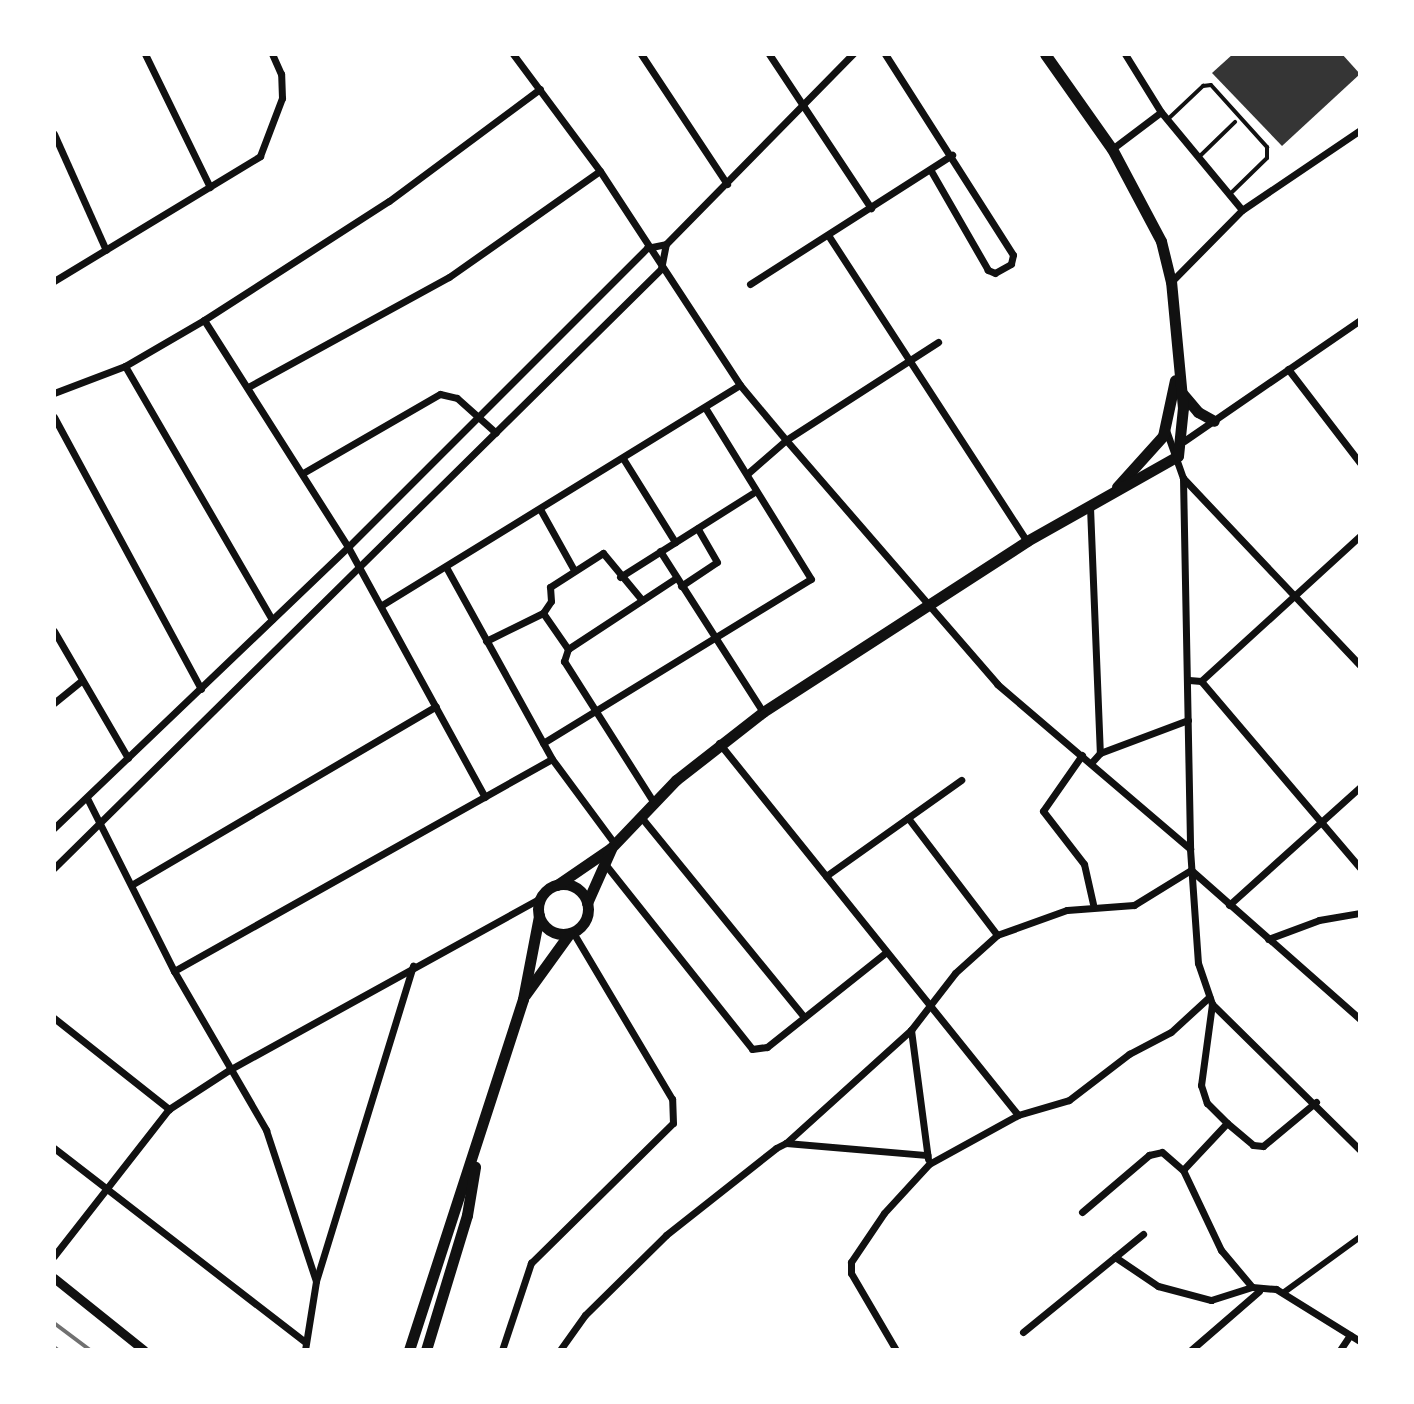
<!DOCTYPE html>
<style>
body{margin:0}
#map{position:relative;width:1414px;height:1404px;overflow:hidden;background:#fff;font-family:Raleway,sans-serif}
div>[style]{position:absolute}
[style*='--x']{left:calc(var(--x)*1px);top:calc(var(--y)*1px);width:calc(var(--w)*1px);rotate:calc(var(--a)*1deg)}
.building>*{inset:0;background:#353535}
.service>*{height:4px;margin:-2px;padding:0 2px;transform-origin:2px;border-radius:2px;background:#111}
.pedestrian>*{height:6px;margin:-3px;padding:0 3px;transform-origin:3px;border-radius:3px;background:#111}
.minor>*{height:7px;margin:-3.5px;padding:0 3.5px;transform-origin:3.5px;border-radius:3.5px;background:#111}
.tertiary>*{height:9px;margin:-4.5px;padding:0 4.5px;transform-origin:4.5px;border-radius:4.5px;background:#111}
.secondary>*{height:11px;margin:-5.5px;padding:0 5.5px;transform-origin:5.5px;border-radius:5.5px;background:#111}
.secondary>.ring{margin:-5.5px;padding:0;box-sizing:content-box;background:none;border:11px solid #111;border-radius:50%}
.rail>*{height:4px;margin:-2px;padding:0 2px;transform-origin:2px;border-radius:2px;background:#707070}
span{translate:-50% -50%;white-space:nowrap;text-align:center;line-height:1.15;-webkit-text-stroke:7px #fff;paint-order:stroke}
.frame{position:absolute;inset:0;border:56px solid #fff;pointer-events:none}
</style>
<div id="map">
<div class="building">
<div style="clip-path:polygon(1233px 54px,1342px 54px,1360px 74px,1282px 146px,1212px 73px)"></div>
</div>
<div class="service">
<div style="--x:1167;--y:120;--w:50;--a:-43.4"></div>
<div style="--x:1203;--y:86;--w:8;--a:-7"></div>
<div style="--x:1211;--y:85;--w:84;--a:47.9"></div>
<div style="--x:1267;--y:147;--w:11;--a:90"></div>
<div style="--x:1267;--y:158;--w:53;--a:135.8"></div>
<div style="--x:1200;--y:156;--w:49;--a:-44.2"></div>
</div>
<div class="pedestrian">
<div style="--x:1283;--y:1293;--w:95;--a:-36"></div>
</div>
<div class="minor">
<div style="--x:145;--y:54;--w:148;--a:64"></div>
<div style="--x:513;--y:54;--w:146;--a:53.4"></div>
<div style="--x:600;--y:171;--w:256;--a:56.8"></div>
<div style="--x:740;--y:385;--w:72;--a:50.1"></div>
<div style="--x:786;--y:440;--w:323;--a:49.1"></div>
<div style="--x:997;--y:684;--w:254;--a:40.5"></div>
<div style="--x:641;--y:54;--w:156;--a:56.5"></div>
<div style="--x:769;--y:54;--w:185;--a:56.5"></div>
<div style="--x:885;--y:54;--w:238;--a:57.5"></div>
<div style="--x:1013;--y:255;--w:9;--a:103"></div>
<div style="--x:1011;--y:264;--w:18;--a:151"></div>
<div style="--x:995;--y:273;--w:8;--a:-157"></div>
<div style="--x:988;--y:270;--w:116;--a:-119.9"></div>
<div style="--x:1125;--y:54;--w:68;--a:58.2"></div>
<div style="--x:1161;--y:112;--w:127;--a:50.4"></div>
<div style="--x:54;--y:134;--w:127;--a:65.9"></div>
<div style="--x:1112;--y:149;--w:61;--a:-37.1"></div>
<div style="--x:828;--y:235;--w:365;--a:57"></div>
<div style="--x:666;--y:244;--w:267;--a:-45.5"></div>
<div style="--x:54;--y:281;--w:241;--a:-31.2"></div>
<div style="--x:260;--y:156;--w:62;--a:-69.2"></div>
<div style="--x:282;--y:98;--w:24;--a:-92"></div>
<div style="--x:281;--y:74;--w:22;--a:-114"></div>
<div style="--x:1171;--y:282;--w:101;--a:-45.4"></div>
<div style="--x:1242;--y:210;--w:143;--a:-34.1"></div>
<div style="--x:750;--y:284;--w:240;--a:-32.6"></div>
<div style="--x:204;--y:320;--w:269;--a:57.6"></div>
<div style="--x:348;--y:547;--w:285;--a:61.3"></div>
<div style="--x:125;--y:366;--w:293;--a:59.9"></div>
<div style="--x:1288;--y:369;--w:118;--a:52.5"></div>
<div style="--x:248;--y:387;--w:229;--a:-28.7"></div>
<div style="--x:449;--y:277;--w:184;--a:-35.1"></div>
<div style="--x:54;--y:393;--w:76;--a:-20.8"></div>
<div style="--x:125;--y:366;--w:91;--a:-30.2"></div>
<div style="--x:204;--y:320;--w:220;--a:-32.8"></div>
<div style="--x:389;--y:201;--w:188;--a:-36.6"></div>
<div style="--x:54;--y:417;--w:309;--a:61.6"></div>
<div style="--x:1166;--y:430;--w:51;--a:70.5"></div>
<div style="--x:1183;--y:478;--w:371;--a:88.9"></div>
<div style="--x:1190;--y:849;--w:114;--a:86"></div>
<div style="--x:1198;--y:963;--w:43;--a:71.1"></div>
<div style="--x:1212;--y:1004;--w:208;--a:44.6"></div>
<div style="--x:1184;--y:441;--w:214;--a:-34.5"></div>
<div style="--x:624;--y:460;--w:97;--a:58.1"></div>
<div style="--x:303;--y:473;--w:158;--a:-30"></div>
<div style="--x:440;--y:394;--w:17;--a:13"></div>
<div style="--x:457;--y:398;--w:52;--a:41.9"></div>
<div style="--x:747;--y:474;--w:52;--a:-41.1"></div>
<div style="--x:786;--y:440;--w:181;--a:-32.8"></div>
<div style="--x:1183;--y:478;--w:257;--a:46.6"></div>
<div style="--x:1090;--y:507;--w:246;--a:87.7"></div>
<div style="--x:540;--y:509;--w:70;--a:60.9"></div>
<div style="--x:660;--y:551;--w:191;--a:57.4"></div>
<div style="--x:446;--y:567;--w:219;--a:61.1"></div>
<div style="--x:552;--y:759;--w:106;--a:53.5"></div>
<div style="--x:620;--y:577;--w:157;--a:-32.3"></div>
<div style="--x:681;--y:586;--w:43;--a:-33.7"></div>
<div style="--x:717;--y:562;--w:39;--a:-120"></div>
<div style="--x:382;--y:605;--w:420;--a:-31.6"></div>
<div style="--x:543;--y:613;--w:44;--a:55.2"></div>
<div style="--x:568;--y:649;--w:13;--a:108"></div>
<div style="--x:564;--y:661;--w:168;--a:57.6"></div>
<div style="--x:54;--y:631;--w:147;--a:59.8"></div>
<div style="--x:486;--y:641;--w:64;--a:-26.2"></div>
<div style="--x:543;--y:613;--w:14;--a:-56"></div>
<div style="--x:551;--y:601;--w:14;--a:-94"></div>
<div style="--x:550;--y:587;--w:63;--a:-32.7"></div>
<div style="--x:603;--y:553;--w:61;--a:50.3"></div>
<div style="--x:568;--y:649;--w:129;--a:-33.3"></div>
<div style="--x:1189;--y:680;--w:12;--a:5"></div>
<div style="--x:1201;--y:681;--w:245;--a:49.6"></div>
<div style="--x:1201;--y:681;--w:215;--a:-42.4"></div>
<div style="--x:54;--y:703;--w:36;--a:-39"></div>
<div style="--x:543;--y:743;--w:314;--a:-31.5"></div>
<div style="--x:811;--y:579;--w:200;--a:-121.7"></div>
<div style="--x:719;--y:743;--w:477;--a:51.2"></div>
<div style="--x:1082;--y:755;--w:68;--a:124.9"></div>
<div style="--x:1043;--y:811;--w:67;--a:52.3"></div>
<div style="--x:1084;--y:864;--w:41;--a:77.3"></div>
<div style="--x:1091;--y:763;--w:13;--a:-48"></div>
<div style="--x:1100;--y:753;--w:94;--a:-20.6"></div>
<div style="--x:87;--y:798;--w:194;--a:63.3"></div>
<div style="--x:174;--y:971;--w:184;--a:59.9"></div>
<div style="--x:266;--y:1130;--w:159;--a:71.7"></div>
<div style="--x:641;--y:817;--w:258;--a:50.8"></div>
<div style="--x:908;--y:818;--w:147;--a:52.7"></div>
<div style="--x:54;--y:828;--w:407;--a:-43.7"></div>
<div style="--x:348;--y:547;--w:423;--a:-45"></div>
<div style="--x:647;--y:248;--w:19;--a:-12"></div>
<div style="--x:605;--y:864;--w:236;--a:51.5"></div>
<div style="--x:752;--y:1049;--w:15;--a:-8"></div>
<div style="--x:767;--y:1047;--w:149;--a:-38.5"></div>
<div style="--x:54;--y:868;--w:853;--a:-44.62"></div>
<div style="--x:661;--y:269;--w:25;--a:-79"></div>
<div style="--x:826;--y:876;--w:166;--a:-35.4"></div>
<div style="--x:133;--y:884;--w:351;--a:-30.4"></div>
<div style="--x:1229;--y:905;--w:176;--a:-42"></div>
<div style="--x:1268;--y:939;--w:54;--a:-20.4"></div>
<div style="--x:1319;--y:920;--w:42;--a:-9.7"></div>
<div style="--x:174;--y:971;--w:433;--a:-29.3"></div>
<div style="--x:1212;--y:1004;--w:82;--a:97.7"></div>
<div style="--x:1201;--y:1085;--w:19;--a:72"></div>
<div style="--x:1207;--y:1103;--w:28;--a:45"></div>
<div style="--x:1227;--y:1123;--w:34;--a:40"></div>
<div style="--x:1253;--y:1145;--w:10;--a:6"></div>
<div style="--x:1263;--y:1146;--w:69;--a:-39.7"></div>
<div style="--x:54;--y:1018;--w:147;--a:38.4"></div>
<div style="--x:911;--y:1030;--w:130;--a:82.5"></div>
<div style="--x:1227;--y:1123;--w:64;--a:133.1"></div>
<div style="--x:1183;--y:1170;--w:89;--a:64.6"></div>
<div style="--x:1221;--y:1250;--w:48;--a:50"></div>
<div style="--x:1252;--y:1287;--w:24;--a:5"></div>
<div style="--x:1276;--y:1289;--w:99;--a:31.8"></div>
<div style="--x:786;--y:1143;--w:169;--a:-42.1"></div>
<div style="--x:911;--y:1030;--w:72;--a:-52.3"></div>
<div style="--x:955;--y:973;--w:57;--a:-42.1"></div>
<div style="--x:997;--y:935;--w:74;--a:-19.7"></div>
<div style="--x:1067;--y:910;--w:67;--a:-4.3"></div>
<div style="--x:1134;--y:905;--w:67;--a:-31.6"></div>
<div style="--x:1191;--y:870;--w:225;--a:41.4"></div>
<div style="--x:54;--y:1148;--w:317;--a:37.7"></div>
<div style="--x:1082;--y:1212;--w:88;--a:-40.4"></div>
<div style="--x:1149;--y:1155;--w:13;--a:-13"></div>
<div style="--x:1162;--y:1152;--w:28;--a:41"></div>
<div style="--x:54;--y:1256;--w:187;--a:-52"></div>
<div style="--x:169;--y:1109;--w:72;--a:-33"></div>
<div style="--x:229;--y:1070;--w:358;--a:-28.9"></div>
<div style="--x:1115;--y:1257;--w:52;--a:34"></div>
<div style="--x:1158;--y:1286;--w:55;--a:14.8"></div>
<div style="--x:1211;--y:1300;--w:43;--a:-17.6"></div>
<div style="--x:1023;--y:1332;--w:155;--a:-39.2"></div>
<div style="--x:305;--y:1350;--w:70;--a:-80.9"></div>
<div style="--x:316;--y:1281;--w:330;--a:-72.9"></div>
<div style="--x:502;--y:1350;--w:92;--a:-71.6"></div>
<div style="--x:531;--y:1263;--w:199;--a:-44.6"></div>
<div style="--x:673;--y:1123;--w:24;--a:-92"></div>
<div style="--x:672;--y:1099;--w:194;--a:-120.7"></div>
<div style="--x:560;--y:1350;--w:43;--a:-54.5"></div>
<div style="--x:585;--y:1315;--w:114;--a:-44.6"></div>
<div style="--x:666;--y:1235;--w:140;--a:-38.3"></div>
<div style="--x:776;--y:1148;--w:11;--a:-27"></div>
<div style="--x:786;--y:1143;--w:142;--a:4.9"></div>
<div style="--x:896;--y:1350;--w:89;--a:-120.3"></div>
<div style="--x:851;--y:1273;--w:11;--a:-90"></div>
<div style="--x:851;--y:1262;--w:59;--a:-56"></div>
<div style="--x:884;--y:1213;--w:67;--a:-47.4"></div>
<div style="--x:929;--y:1164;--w:102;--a:-28.8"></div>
<div style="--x:1018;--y:1115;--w:53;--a:-16.4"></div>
<div style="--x:1069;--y:1100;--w:76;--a:-37.5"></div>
<div style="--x:1129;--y:1054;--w:47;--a:-27.6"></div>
<div style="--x:1171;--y:1032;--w:52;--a:-42.6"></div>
<div style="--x:1191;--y:1350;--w:90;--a:-40.9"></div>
<div style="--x:1340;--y:1350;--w:18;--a:-56"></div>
</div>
<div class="tertiary">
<div style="--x:54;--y:1278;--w:115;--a:38.7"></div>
</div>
<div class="secondary">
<div style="--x:1182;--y:393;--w:25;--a:50"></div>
<div style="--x:1198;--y:412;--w:18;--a:29"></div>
<div style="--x:1117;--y:487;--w:69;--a:-48"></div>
<div style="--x:1163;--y:436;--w:57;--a:-77.9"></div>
<div class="ring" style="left:538px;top:884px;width:39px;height:39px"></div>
<div style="--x:557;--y:885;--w:65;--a:-34.4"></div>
<div style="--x:611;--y:848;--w:94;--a:-46.3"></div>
<div style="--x:676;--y:780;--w:110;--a:-38"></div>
<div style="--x:763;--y:712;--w:315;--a:-32.9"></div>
<div style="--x:1027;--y:541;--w:173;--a:-29.4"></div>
<div style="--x:1178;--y:456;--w:48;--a:-84.1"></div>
<div style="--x:1183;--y:408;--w:127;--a:-95.4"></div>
<div style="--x:1171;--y:282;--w:42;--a:-103.7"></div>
<div style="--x:1161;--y:241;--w:104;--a:-118"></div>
<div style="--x:1112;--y:149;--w:116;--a:-125.2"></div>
<div style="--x:587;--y:903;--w:59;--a:-66"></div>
<div style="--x:525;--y:995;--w:75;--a:-54.2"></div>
<div style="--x:409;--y:1350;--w:369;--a:-72"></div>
<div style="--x:523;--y:999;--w:85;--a:-79.1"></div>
<div style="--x:426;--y:1350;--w:141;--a:-73.1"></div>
<div style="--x:467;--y:1215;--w:49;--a:-80.5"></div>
</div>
<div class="rail">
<div style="--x:54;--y:1323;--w:45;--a:36.9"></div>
<div style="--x:54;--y:1347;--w:5;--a:37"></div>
</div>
<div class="frame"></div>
</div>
